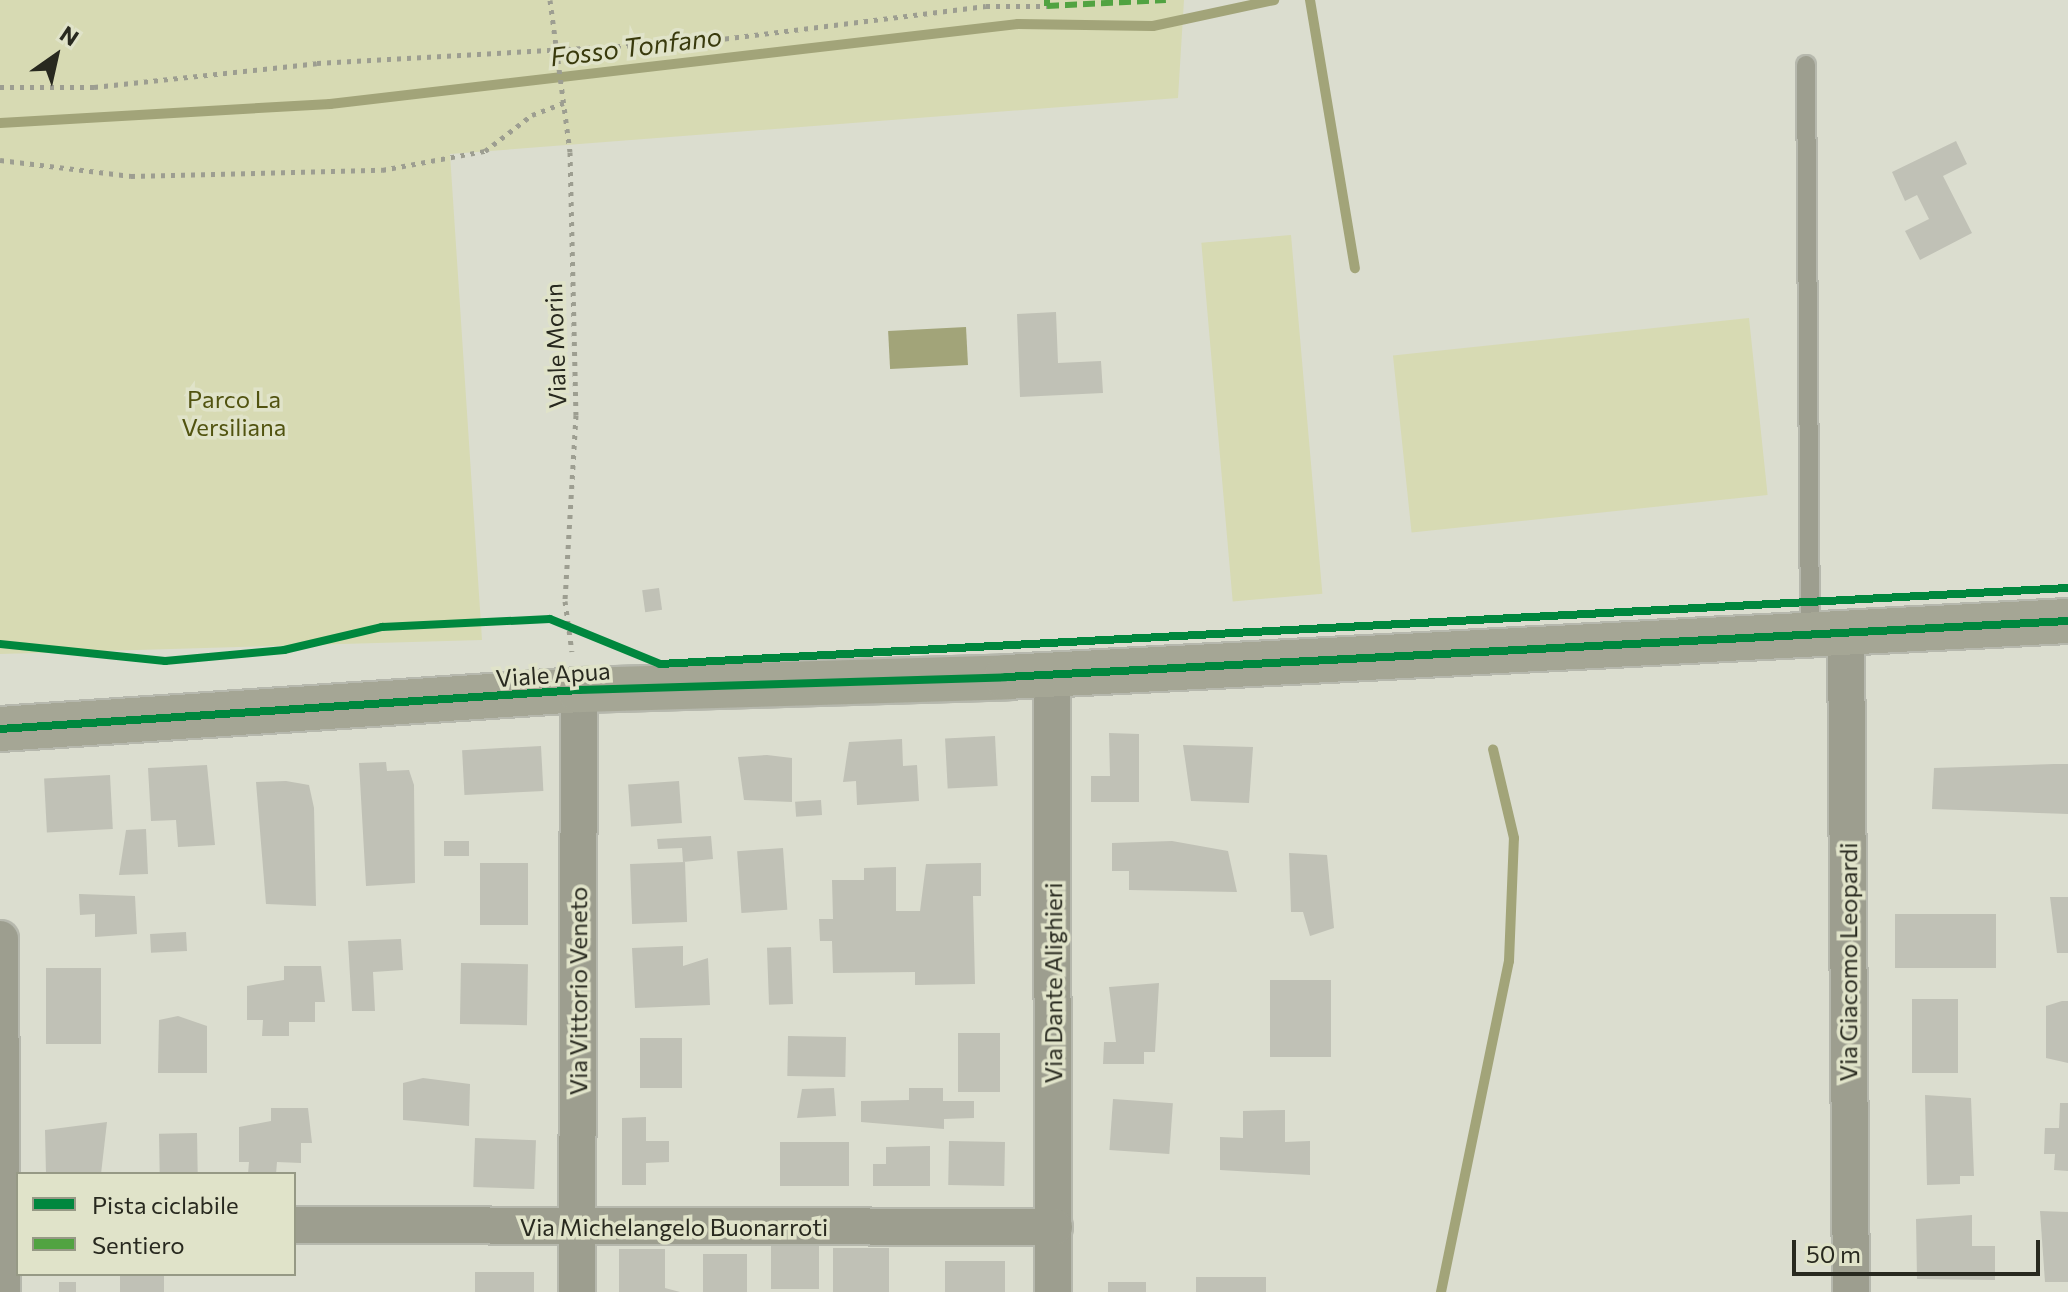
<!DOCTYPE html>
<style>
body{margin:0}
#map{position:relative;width:2068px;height:1292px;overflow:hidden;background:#dbddcf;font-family:Commissioner,sans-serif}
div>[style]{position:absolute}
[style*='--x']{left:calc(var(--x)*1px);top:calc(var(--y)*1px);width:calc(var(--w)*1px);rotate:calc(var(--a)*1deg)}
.green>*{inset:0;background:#d7dab3;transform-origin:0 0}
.water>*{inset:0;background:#a2a479;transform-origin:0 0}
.stream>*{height:10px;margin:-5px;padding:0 5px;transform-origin:5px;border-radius:5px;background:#a2a479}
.building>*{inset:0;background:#c0c1b6;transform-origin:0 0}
.path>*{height:5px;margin-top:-2.5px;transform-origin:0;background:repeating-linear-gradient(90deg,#9d9e91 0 4px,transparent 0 10px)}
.roads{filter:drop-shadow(2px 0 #b6b8ad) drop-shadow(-2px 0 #b6b8ad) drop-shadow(0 2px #b6b8ad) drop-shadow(0 -2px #b6b8ad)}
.lane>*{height:18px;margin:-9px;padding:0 9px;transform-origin:9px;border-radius:9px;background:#9d9e8f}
.street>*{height:36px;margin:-18px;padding:0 18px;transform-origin:18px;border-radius:18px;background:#9d9e8f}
.secondary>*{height:44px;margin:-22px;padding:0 22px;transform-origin:22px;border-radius:22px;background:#a5a695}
.quiet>*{height:6px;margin-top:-3px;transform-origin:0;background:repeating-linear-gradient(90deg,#51a341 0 12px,transparent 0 18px)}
.cycleway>*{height:8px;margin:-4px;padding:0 4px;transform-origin:4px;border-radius:4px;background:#00873e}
span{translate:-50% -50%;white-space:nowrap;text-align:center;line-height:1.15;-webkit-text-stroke:7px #e0e3c9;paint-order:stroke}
.street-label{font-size:24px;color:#28291f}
.park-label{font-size:24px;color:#515310}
.water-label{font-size:26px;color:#393a0d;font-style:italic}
.legend{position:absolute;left:16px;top:1172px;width:280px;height:104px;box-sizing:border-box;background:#e0e3c9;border:2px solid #969985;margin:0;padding:10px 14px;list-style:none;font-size:24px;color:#28291f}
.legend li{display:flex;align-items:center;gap:16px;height:40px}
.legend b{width:40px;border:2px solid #969985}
.north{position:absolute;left:16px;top:16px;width:80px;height:80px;-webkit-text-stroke:6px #e0e3c9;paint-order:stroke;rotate:34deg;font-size:22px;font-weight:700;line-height:32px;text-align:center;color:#28291f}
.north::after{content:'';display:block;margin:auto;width:28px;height:36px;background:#28291f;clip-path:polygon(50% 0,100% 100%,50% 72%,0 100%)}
.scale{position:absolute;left:1792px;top:1240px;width:248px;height:36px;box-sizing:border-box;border:4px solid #28291f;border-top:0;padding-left:10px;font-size:24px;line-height:28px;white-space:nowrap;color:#28291f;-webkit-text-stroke:6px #e0e3c9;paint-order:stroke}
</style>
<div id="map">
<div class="green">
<div style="clip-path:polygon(0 0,1184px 0,1178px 98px,450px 154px,482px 640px,0 654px)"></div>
<div style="left:1291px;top:235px;width:360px;height:90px;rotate:85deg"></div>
<div style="left:1749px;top:318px;width:178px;height:358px;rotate:84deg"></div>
</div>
<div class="water">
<div style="left:966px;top:327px;width:38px;height:78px;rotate:87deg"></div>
</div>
<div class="stream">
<div style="--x:1310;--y:0;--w:272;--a:80.5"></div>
<div style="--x:0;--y:123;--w:331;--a:-3.3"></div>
<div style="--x:330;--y:104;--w:693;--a:-6.63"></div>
<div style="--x:1018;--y:24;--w:135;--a:0.8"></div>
<div style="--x:1153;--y:26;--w:124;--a:-12.1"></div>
<div style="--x:1441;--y:1292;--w:338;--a:-78.4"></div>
<div style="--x:1509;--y:961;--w:123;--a:-87.7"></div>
<div style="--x:1514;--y:838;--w:91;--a:-103.3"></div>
</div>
<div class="building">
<div style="clip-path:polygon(1956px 141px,1967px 164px,1943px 176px,1972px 233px,1920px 260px,1905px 231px,1929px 219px,1917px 195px,1905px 201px,1892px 172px)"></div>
<div style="clip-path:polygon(1056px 312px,1058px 363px,1101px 361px,1103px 393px,1020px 397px,1017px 314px)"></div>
<div style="left:659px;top:588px;width:22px;height:17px;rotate:82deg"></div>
<div style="clip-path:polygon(1109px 733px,1139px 734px,1139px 802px,1091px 802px,1091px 776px,1110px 776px)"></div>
<div style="left:995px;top:736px;width:50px;height:50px;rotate:87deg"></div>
<div style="clip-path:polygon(902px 739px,903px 766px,917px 765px,919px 801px,857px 805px,856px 781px,843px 782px,849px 742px)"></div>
<div style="clip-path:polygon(1183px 745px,1253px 747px,1249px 803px,1191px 801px)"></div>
<div style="left:541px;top:746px;width:45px;height:79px;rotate:87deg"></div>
<div style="clip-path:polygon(767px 755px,792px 758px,792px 802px,744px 800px,738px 757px)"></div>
<div style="clip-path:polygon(386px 762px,387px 771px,409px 770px,414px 785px,415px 883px,366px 886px,359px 763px)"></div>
<div style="clip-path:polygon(2054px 764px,2068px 764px,2068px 814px,1932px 809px,1934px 768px)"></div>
<div style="clip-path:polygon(207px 765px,215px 845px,178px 847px,176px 820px,151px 821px,148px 768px)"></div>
<div style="left:110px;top:775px;width:54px;height:66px;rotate:87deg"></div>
<div style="clip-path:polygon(286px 781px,309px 785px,314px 808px,316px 906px,266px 904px,256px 782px)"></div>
<div style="left:679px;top:781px;width:42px;height:51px;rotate:86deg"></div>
<div style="left:821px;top:800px;width:15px;height:26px;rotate:86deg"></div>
<div style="clip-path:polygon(146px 829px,148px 874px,119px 875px,126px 830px)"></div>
<div style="clip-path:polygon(711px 836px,713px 859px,683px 862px,682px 848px,658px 849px,657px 839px)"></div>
<div style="left:469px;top:841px;width:15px;height:25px;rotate:90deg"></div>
<div style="clip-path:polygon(1172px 841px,1228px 851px,1237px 892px,1129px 890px,1129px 871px,1112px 871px,1112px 843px)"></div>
<div style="left:783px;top:848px;width:62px;height:46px;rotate:86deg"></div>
<div style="clip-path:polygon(1289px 853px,1327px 855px,1334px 928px,1310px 936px,1303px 912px,1291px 912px)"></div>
<div style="left:685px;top:862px;width:60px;height:55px;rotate:88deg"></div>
<div style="left:480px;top:863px;width:48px;height:62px"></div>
<div style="clip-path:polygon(981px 863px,981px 896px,973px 896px,975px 984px,915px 985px,915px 972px,833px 973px,832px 941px,820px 941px,819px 919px,833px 919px,832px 880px,864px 880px,864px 868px,896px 867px,896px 911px,920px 911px,926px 864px)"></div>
<div style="clip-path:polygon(79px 894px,135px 896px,137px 934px,95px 937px,95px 914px,80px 915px)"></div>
<div style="clip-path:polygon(2050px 897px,2068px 897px,2068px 953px,2057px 953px)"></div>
<div style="left:1996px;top:914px;width:54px;height:101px;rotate:90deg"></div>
<div style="left:186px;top:932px;width:19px;height:36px;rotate:87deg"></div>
<div style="clip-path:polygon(401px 939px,403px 970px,373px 972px,375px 1011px,352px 1011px,348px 941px)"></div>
<div style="clip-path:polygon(683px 946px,683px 966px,708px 958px,710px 1005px,635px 1008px,632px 948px)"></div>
<div style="left:791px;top:947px;width:57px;height:24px;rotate:88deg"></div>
<div style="left:461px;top:963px;width:67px;height:61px;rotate:1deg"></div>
<div style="clip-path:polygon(284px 966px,321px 966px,325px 1002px,315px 1002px,315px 1022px,289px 1022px,289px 1036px,262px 1036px,263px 1020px,247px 1020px,247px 986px,284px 980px)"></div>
<div style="left:46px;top:968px;width:55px;height:76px"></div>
<div style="left:1270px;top:980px;width:61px;height:77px"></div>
<div style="clip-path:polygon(1159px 983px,1155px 1052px,1144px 1052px,1144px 1064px,1103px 1064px,1104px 1042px,1116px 1042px,1109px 987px)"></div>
<div style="left:1912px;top:999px;width:46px;height:74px"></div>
<div style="clip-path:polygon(2062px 1001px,2068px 1001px,2068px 1063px,2046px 1058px,2046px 1006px)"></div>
<div style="clip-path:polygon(178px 1016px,207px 1026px,207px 1073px,158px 1073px,159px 1020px)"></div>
<div style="left:958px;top:1033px;width:42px;height:59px"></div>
<div style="left:788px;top:1036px;width:58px;height:40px;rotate:1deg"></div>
<div style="left:640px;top:1038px;width:42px;height:50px"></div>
<div style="clip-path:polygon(423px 1078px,470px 1084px,469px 1126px,403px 1120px,403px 1083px)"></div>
<div style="clip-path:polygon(834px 1088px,836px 1116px,797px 1118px,802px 1089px)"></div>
<div style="clip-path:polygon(909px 1088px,943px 1088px,943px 1101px,974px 1101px,974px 1118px,944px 1119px,944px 1129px,861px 1122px,861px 1101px,909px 1100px)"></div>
<div style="clip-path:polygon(1925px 1095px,1971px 1098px,1974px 1176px,1960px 1176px,1960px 1184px,1927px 1185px)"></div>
<div style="left:1113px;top:1099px;width:60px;height:51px;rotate:4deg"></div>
<div style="clip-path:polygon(2060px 1103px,2068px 1103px,2068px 1171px,2054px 1170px,2055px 1154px,2044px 1154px,2045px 1128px,2059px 1128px)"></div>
<div style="clip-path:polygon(271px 1108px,308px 1108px,312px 1143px,301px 1143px,301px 1163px,277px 1162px,276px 1174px,248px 1174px,249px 1162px,239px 1162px,239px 1127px,271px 1121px)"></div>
<div style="clip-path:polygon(1285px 1110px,1285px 1142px,1310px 1141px,1310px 1175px,1220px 1170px,1220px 1137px,1243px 1138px,1243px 1111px)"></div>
<div style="clip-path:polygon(646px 1117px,646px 1141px,669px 1141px,669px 1162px,646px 1163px,646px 1185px,622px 1185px,622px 1118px)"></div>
<div style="clip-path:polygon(107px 1122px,101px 1174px,46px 1174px,45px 1130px)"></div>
<div style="left:197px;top:1133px;width:41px;height:38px;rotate:89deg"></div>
<div style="left:475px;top:1138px;width:61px;height:49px;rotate:2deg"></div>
<div style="left:949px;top:1141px;width:56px;height:44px;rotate:1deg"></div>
<div style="left:849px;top:1142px;width:44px;height:69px;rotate:90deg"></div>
<div style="clip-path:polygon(930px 1146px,930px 1186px,873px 1186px,873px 1164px,886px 1164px,886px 1147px)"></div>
<div style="clip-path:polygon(2040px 1211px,2068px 1212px,2068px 1282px,2045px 1282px)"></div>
<div style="clip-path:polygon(1972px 1215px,1972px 1246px,1995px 1246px,1995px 1280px,1917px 1279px,1916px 1219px)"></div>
<div style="left:771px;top:1246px;width:48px;height:43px"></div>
<div style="left:833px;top:1248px;width:56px;height:44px"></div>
<div style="clip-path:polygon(619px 1249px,665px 1249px,665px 1288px,680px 1292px,619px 1292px)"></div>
<div style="left:703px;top:1254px;width:44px;height:38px"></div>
<div style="left:945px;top:1261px;width:60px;height:31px"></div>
<div style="left:475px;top:1272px;width:59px;height:20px"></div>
<div style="left:120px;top:1274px;width:44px;height:18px"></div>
<div style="left:1196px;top:1277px;width:70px;height:15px"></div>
<div style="left:59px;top:1282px;width:17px;height:10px"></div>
<div style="left:1146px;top:1282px;width:10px;height:38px;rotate:90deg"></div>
</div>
<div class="path">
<div style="--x:550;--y:0;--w:153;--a:82.5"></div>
<div style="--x:570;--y:152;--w:263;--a:88.7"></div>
<div style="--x:576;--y:415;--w:186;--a:93.4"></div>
<div style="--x:565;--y:601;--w:51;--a:82.2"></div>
<div style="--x:0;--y:87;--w:94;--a:0"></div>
<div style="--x:94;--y:87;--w:224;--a:-6.1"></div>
<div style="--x:317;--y:63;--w:389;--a:-3.2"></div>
<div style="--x:705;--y:41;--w:283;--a:-7.1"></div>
<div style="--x:986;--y:6;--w:61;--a:0"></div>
<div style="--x:0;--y:160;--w:132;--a:7"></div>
<div style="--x:131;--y:176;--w:251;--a:-1.4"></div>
<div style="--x:382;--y:170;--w:105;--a:-10.5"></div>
<div style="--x:485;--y:151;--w:59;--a:-37.5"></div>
<div style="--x:532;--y:115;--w:34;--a:-21"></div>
</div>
<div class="roads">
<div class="lane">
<div style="--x:1806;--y:65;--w:570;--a:89.6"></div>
</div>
<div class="street">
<div style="--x:1846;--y:633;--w:659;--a:89.57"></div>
<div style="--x:1052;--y:674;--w:618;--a:89.91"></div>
<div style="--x:0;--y:939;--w:353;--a:89.7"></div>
<div style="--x:294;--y:1225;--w:760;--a:0.15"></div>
<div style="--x:577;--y:1292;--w:602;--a:-89.81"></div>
</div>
<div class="secondary">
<div style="--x:0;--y:729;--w:580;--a:-3.85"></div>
<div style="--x:579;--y:690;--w:427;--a:-1.7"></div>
<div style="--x:1006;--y:677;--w:1063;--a:-3.02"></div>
</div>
</div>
<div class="quiet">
<div style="--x:1047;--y:0;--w:6;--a:90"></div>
<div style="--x:1047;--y:6;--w:119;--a:-2.9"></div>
</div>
<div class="cycleway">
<div style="--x:0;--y:644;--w:166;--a:5.9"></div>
<div style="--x:165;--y:661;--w:120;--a:-5.3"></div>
<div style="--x:284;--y:650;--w:101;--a:-13.2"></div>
<div style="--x:382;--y:627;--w:168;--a:-2.7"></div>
<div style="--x:550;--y:619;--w:119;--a:22.2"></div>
<div style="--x:660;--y:664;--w:1410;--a:-3.09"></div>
<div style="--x:0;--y:729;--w:580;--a:-3.85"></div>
<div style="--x:579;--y:690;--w:427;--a:-1.7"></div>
<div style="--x:1006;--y:677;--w:1063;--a:-3.02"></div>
</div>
<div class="street-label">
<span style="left:555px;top:346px;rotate:-92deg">Viale Morin</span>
<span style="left:553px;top:674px;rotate:-4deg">Viale Apua</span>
<span style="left:1848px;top:962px;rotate:-90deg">Via Giacomo Leopardi</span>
<span style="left:1053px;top:983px;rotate:-90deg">Via Dante Alighieri</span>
<span style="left:578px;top:991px;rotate:-90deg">Via Vittorio Veneto</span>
<span style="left:674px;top:1227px">Via Michelangelo Buonarroti</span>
</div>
<div class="park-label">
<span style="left:234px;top:413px">Parco La<br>Versiliana</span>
</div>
<div class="water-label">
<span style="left:636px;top:46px;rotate:-7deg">Fosso Tonfano</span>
</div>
<ul class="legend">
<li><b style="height:10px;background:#00873e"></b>Pista ciclabile</li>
<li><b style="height:10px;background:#51a341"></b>Sentiero</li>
</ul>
<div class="north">N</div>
<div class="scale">50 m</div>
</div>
